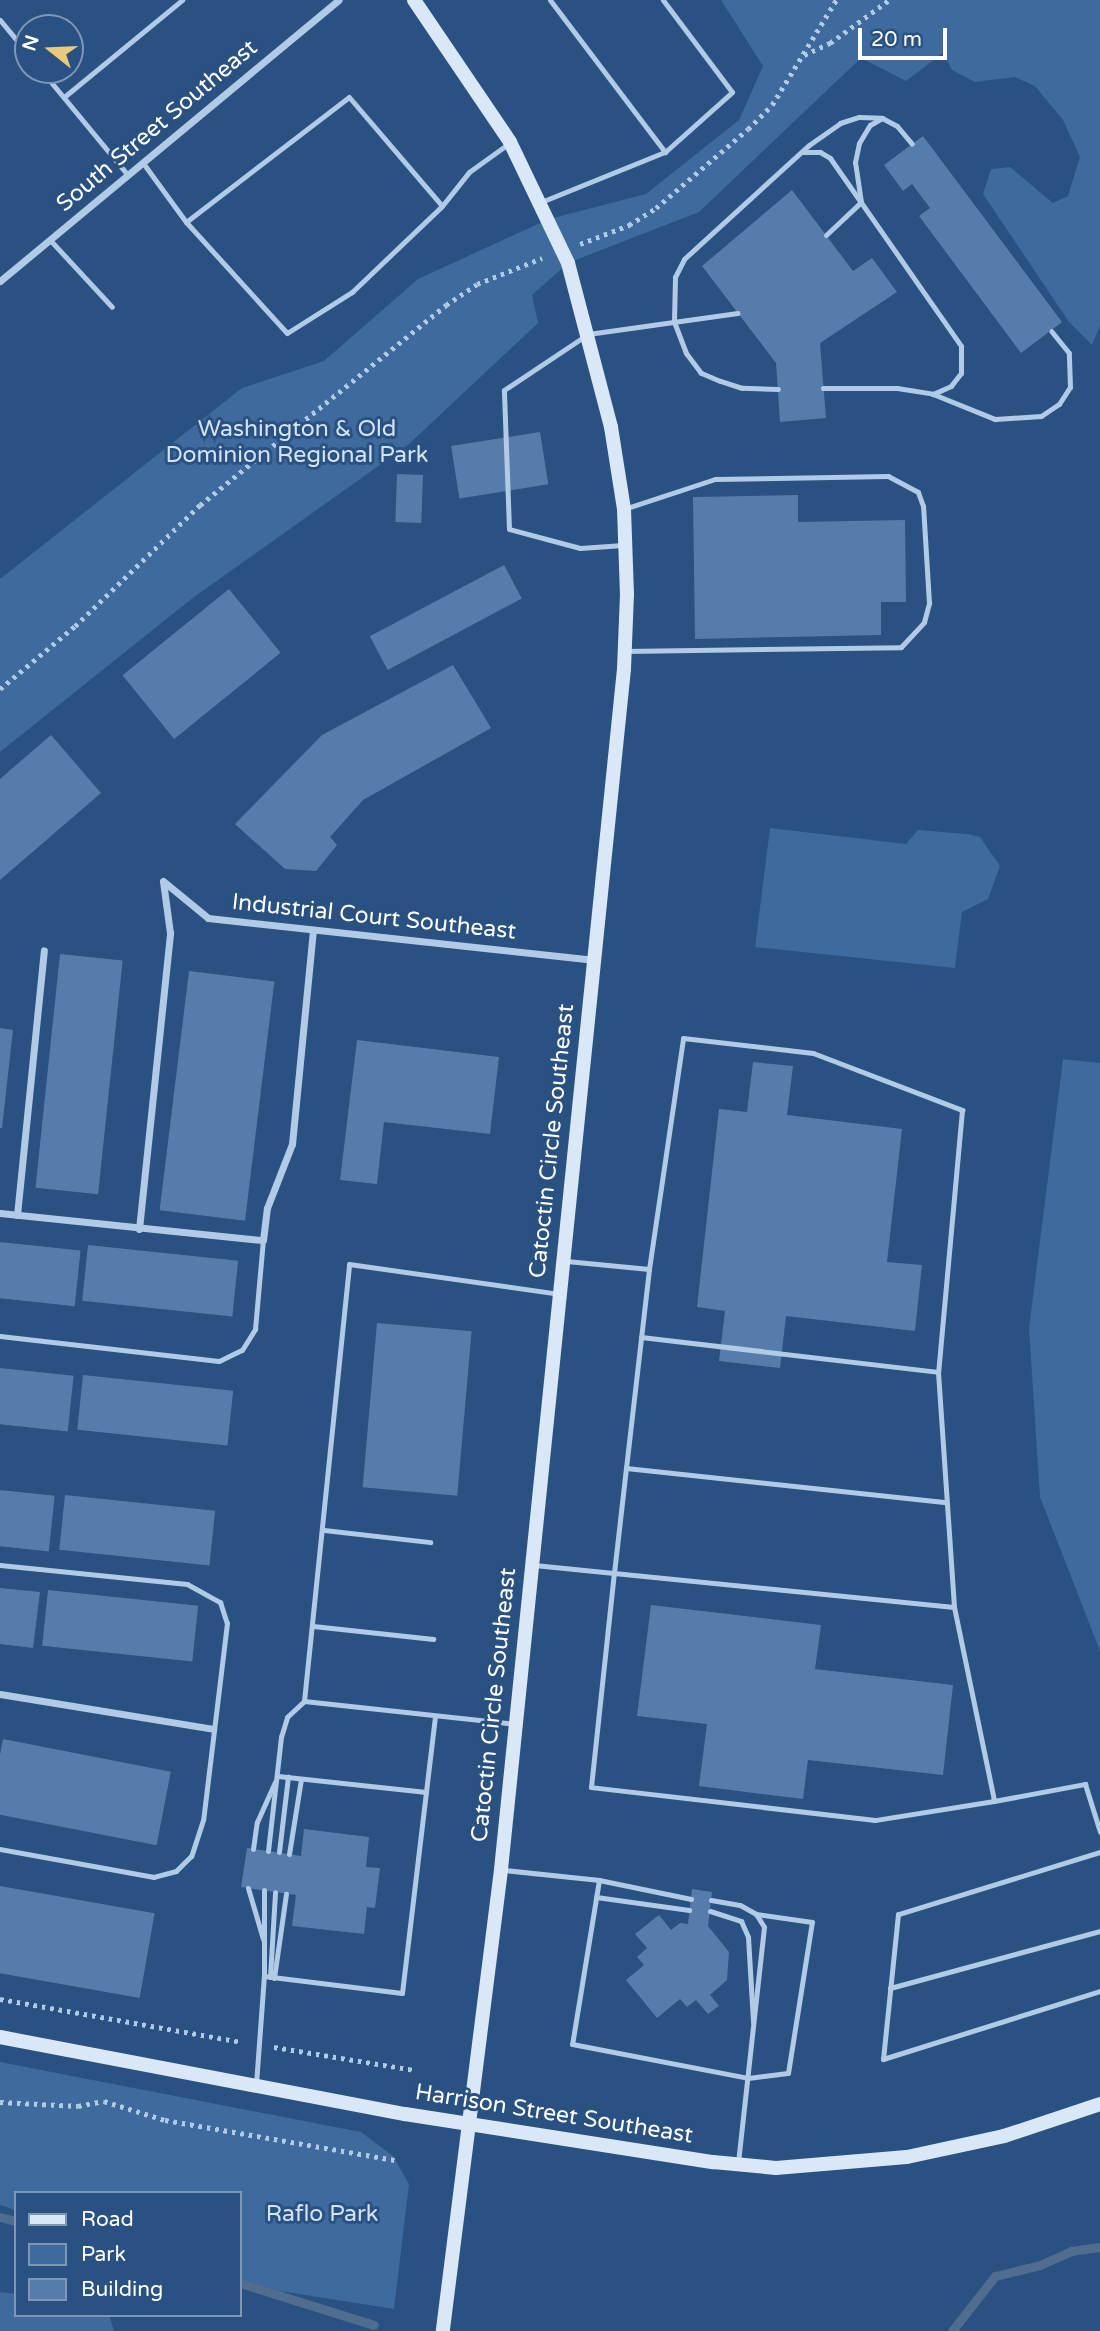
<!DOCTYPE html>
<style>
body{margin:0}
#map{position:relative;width:1100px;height:2331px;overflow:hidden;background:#295181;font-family:"Varela Round",sans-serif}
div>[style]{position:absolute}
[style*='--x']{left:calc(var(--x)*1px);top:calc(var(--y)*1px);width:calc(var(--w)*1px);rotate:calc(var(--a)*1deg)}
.green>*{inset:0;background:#3e6a9e}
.stream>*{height:9px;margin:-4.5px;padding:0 4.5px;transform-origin:4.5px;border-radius:4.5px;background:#506c8e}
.building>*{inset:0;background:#567cab;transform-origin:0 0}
.path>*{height:4.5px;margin-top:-2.25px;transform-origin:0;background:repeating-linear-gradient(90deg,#b1cae6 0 3.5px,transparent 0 8.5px)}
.lane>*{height:5px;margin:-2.5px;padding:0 2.5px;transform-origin:2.5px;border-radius:2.5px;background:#b1cae6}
.street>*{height:7px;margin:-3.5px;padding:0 3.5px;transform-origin:3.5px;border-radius:3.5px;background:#b1cae6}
.secondary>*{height:14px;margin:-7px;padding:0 7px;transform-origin:7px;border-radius:7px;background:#dae7f6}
span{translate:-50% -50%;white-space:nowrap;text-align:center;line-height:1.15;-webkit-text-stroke:6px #295181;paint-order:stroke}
.street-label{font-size:23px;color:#fff}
.park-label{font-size:23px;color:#d4e3f5}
.legend{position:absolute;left:14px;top:2191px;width:228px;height:126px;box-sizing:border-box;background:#295181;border:2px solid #7f97b3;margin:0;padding:9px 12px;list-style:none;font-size:21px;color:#fff}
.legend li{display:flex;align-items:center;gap:14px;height:35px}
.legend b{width:35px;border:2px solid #7f97b3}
.north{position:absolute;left:14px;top:14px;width:70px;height:70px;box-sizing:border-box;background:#295181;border:2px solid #7f97b3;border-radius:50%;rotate:288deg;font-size:19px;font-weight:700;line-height:28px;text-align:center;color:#fff}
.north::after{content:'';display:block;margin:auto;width:24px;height:32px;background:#ecc979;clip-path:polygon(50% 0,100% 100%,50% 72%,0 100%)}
.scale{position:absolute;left:858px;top:28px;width:89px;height:32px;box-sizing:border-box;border:4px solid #fff;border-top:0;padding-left:9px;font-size:21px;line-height:24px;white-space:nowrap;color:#fff;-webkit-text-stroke:5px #295181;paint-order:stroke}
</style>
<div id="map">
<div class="green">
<div style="clip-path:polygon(721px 0,1100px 0,1100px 326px,1092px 345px,1069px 322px,983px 194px,991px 169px,1010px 167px,1053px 203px,1068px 196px,1080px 157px,1063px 120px,1035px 86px,1015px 77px,975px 82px,952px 70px,943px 53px,906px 81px,861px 58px,699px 212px,568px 263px,532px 295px,538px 323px,408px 445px,194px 597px,0 752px,0 579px,242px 388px,324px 361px,418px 279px,549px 219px,646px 194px,739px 120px,763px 66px)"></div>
<div style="clip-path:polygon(770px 828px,906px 844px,918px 830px,967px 834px,980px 837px,1000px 866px,988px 899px,962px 912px,955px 968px,755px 947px)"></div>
<div style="clip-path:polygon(1063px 1059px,1100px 1063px,1100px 1651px,1040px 1497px,1029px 1328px)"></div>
<div style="clip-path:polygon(0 2062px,361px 2132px,393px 2156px,409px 2184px,394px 2309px,280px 2291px,240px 2279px,240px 2193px,16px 2193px,16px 2210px,0 2205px)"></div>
<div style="clip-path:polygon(0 2292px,16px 2294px,16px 2315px,109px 2315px,114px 2331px,0 2331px)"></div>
</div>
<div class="stream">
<div style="--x:0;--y:2217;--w:16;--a:14"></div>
<div style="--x:240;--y:2283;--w:140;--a:17.4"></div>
<div style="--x:952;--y:2331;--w:70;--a:-52"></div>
<div style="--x:995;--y:2276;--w:46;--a:-13.7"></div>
<div style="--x:1040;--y:2265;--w:34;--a:-24"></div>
<div style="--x:1071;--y:2251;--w:29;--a:-8"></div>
</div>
<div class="building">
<div style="clip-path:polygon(923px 136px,1062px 322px,1021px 353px,919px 216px,930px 208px,912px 184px,903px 191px,884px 165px)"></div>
<div style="clip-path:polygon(792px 190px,853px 271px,872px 258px,897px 292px,820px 343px,826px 418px,780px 422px,776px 363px,702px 266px)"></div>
<div style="left:540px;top:432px;width:53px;height:90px;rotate:81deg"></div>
<div style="left:397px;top:474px;width:26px;height:48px;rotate:2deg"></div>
<div style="clip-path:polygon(798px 495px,798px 522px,905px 520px,906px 602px,881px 602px,881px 635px,695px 639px,693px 497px)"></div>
<div style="left:504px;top:565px;width:38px;height:152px;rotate:62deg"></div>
<div style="left:229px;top:589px;width:82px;height:137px;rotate:51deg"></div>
<div style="clip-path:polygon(453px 665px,491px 728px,363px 800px,330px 837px,337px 845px,316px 871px,285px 869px,235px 824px,322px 735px)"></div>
<div style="clip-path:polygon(51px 735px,101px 793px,0 880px,0 779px)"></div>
<div style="left:60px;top:954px;width:63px;height:235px;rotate:6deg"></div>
<div style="left:189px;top:971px;width:86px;height:241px;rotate:7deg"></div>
<div style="clip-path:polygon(0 1028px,13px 1030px,2px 1128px,0 1128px)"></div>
<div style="clip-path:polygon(357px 1040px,499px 1057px,490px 1134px,384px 1122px,377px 1184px,340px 1180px)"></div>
<div style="clip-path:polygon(753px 1062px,793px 1066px,787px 1115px,902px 1129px,887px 1262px,922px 1265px,915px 1331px,786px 1316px,780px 1368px,719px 1361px,725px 1311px,697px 1307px,719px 1109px,747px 1112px)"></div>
<div style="left:0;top:1242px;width:81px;height:56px;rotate:6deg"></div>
<div style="left:88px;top:1245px;width:151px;height:56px;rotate:6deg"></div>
<div style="left:377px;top:1323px;width:95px;height:165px;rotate:5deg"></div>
<div style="left:0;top:1368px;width:74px;height:56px;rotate:6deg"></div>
<div style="left:83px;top:1375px;width:151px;height:55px;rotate:6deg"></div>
<div style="left:0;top:1490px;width:55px;height:56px;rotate:6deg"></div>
<div style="left:65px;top:1495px;width:151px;height:55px;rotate:6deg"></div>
<div style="clip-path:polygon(0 1588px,40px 1592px,33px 1648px,0 1644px)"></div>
<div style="left:48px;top:1590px;width:151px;height:56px;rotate:6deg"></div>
<div style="clip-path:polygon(651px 1605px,821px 1625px,815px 1669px,953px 1685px,943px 1775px,808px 1760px,803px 1799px,699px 1786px,707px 1724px,637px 1716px)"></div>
<div style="left:3px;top:1739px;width:171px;height:75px;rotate:11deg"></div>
<div style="clip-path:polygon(304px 1829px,369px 1837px,366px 1867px,380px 1868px,375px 1908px,367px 1907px,364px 1934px,292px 1926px,296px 1895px,241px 1887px,247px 1848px,301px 1856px)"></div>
<div style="left:0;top:1886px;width:157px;height:86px;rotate:10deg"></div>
<div style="clip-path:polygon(692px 1889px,712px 1892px,708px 1926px,729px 1952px,727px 1980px,710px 1995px,719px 2006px,708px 2014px,696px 2000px,687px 2007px,680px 1999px,657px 2018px,626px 1980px,644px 1965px,637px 1957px,647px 1948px,635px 1934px,659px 1915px,671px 1930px,680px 1923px,688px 1924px)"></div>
</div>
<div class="path">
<div style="--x:804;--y:55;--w:29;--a:-25"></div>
<div style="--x:830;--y:43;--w:73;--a:-36.1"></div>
<div style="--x:580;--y:244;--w:53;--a:-21.2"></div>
<div style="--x:629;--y:225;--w:32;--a:-32"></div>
<div style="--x:656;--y:208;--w:121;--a:-40.7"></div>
<div style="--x:748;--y:129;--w:34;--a:-45"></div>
<div style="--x:772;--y:105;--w:123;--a:-58.6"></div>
<div style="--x:0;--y:689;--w:98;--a:-40"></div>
<div style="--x:75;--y:626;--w:174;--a:-44.1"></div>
<div style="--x:200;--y:505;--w:317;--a:-39.1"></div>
<div style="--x:446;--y:305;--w:37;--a:-34"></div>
<div style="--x:477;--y:284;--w:70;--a:-21.8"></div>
<div style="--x:0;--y:1999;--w:246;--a:10.1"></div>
<div style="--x:274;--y:2047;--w:143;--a:9.3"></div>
<div style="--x:0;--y:2102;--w:78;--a:2.9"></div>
<div style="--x:78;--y:2106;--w:26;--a:-11"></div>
<div style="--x:104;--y:2101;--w:64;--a:17.3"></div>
<div style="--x:165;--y:2120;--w:233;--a:9.9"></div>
</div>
<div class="lane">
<div style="--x:550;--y:0;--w:191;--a:52.9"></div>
<div style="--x:0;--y:20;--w:44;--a:50.5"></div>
<div style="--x:41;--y:70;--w:136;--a:50.4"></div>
<div style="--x:64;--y:97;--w:153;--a:-39.4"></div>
<div style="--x:803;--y:152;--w:17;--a:0"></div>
<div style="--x:820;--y:152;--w:12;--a:31"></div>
<div style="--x:830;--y:158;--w:229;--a:55.1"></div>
<div style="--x:961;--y:346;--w:27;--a:90"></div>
<div style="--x:961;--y:373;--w:16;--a:128"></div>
<div style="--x:951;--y:386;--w:20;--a:156"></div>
<div style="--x:143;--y:163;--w:73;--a:53.9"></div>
<div style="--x:186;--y:222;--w:205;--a:-37.5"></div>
<div style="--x:349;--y:97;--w:143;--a:49.5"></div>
<div style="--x:442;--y:206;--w:43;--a:-51.5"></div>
<div style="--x:469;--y:172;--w:48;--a:-35.7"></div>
<div style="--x:541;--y:202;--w:134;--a:-22"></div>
<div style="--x:665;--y:152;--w:90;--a:-41.8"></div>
<div style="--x:732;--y:92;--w:115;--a:-126.9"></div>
<div style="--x:186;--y:222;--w:150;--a:47.7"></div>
<div style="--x:287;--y:333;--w:77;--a:-32.2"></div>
<div style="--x:352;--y:292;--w:124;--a:-43.7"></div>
<div style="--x:826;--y:235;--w:48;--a:-43.3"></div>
<div style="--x:861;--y:202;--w:40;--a:-98.5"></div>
<div style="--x:855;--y:162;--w:19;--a:-78"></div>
<div style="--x:859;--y:143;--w:21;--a:-59"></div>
<div style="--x:870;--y:125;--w:14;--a:-30"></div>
<div style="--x:50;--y:240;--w:91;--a:47.2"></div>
<div style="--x:823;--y:388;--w:74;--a:0"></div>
<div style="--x:897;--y:388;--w:36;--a:9"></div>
<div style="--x:933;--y:394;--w:67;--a:22"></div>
<div style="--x:995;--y:419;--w:46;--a:-3.7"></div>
<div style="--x:1041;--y:416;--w:22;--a:-34"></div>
<div style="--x:1059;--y:404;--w:20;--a:-57"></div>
<div style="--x:1070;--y:387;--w:34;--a:-92"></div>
<div style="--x:1069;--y:353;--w:28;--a:-129"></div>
<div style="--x:778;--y:389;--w:36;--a:-178"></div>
<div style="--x:742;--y:388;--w:23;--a:-162"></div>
<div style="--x:720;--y:381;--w:21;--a:-157"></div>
<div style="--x:701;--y:373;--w:25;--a:-127"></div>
<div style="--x:686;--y:353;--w:34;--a:-111"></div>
<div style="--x:674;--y:321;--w:44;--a:-88.7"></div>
<div style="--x:675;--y:277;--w:20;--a:-63"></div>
<div style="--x:684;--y:259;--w:169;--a:-42.4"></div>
<div style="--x:809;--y:145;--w:38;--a:-35"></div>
<div style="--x:840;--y:123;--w:20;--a:-18"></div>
<div style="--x:859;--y:117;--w:23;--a:2"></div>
<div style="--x:882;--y:118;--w:17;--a:28"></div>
<div style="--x:897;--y:126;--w:23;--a:50"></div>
<div style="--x:623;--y:545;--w:43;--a:176"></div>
<div style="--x:580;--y:548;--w:73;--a:-165"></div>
<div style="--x:509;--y:529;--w:139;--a:-92.1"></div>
<div style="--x:504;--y:390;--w:101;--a:-33.7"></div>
<div style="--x:588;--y:334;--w:151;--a:-8"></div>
<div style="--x:625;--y:651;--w:276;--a:-0.8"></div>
<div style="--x:901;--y:647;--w:34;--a:-47"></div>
<div style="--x:924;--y:622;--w:20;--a:-75"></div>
<div style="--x:929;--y:603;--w:97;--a:-93.5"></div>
<div style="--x:923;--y:506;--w:15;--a:-110"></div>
<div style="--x:918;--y:492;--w:34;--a:-152"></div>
<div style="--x:888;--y:476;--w:173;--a:179"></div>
<div style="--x:715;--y:479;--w:93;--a:161.8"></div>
<div style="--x:649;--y:1269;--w:233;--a:-81.6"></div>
<div style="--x:683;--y:1038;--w:131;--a:6.6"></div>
<div style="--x:813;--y:1053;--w:160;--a:20.9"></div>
<div style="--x:962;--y:1110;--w:263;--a:95.2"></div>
<div style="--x:938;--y:1372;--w:236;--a:86.1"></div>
<div style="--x:0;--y:1336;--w:220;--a:6.5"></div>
<div style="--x:219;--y:1361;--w:25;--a:-26"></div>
<div style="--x:242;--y:1350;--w:25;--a:-58"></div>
<div style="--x:255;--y:1329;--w:89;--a:-84.9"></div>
<div style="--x:641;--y:1337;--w:299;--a:6.7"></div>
<div style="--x:626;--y:1468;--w:322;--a:6.1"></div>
<div style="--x:324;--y:1530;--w:107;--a:6.5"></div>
<div style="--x:0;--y:1565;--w:188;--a:5.8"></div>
<div style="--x:187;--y:1584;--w:38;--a:29"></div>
<div style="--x:220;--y:1602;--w:22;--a:72"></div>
<div style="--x:227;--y:1623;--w:198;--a:96.9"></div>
<div style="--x:203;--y:1820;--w:38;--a:108"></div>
<div style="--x:191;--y:1856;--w:21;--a:135"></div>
<div style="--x:176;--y:1871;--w:23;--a:165"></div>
<div style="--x:154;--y:1877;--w:157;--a:-169.7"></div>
<div style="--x:534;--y:1565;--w:422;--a:5.7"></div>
<div style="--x:954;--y:1607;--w:198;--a:78.3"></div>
<div style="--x:994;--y:1801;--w:121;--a:170.9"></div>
<div style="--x:875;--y:1820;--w:286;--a:-173.4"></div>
<div style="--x:591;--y:1787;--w:215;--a:-83.9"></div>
<div style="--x:614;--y:1573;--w:106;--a:-83.5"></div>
<div style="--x:626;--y:1468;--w:200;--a:-83.4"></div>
<div style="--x:649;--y:1269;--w:83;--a:-174.5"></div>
<div style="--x:313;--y:1626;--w:121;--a:6.2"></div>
<div style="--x:304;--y:1701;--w:439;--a:-84.1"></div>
<div style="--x:349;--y:1264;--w:212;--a:8.1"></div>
<div style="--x:278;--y:1776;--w:149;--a:6.2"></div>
<div style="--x:994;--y:1801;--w:93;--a:-10.6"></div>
<div style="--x:1085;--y:1784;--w:50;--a:72.6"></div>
<div style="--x:253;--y:1849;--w:27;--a:-82"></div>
<div style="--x:257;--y:1822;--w:44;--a:-65.8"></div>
<div style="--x:268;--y:1851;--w:115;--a:-83.5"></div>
<div style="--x:281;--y:1737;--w:21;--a:-73"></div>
<div style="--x:287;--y:1717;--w:23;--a:-43"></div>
<div style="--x:304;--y:1701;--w:212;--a:6.2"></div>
<div style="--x:279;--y:1852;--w:76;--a:-83.2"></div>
<div style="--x:1100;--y:1852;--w:211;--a:162.9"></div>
<div style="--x:898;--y:1914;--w:146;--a:95.9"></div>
<div style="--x:883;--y:2059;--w:227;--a:-17.4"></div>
<div style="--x:289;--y:1854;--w:76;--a:-80.9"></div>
<div style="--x:504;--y:1870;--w:96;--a:6"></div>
<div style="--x:599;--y:1880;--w:166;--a:99.3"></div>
<div style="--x:572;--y:2044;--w:179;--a:10.9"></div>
<div style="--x:748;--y:2078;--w:40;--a:-7.1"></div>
<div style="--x:788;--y:2073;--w:153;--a:-81"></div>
<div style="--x:812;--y:1922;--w:57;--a:-171.9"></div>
<div style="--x:599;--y:1880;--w:94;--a:11.7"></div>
<div style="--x:248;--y:1888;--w:53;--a:73.6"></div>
<div style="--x:596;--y:1897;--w:94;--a:8"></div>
<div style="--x:711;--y:1900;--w:29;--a:10"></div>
<div style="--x:740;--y:1905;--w:18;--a:29"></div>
<div style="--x:756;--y:1914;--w:15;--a:58"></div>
<div style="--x:764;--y:1927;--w:235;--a:96.3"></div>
<div style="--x:710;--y:1911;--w:33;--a:18"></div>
<div style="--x:741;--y:1921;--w:17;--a:66"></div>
<div style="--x:748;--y:1937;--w:85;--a:86.6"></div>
<div style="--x:264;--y:1976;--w:86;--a:-90"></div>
<div style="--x:270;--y:1977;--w:85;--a:-86.6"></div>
<div style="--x:274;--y:1978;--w:85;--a:-81.9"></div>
<div style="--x:890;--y:1988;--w:218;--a:-15.2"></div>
<div style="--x:256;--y:2084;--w:108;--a:-85.8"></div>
<div style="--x:264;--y:1976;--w:139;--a:7"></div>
<div style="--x:402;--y:1993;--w:279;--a:-83.2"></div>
</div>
<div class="street">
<div style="--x:0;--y:281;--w:440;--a:-39.7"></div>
<div style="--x:163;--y:881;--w:58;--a:39.4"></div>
<div style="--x:208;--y:918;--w:387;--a:6.2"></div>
<div style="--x:0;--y:1213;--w:264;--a:5.9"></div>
<div style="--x:263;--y:1240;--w:32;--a:-83"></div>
<div style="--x:267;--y:1208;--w:69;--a:-68.7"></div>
<div style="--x:292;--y:1144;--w:214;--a:-84.4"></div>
<div style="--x:17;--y:1215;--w:266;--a:-84.2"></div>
<div style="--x:139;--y:1229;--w:298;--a:-84"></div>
<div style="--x:170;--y:933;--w:52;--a:-97.7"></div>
<div style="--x:0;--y:1694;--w:216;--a:9.3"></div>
</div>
<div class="secondary">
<div style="--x:414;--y:0;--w:171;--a:55.9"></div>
<div style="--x:510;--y:142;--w:134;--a:64.4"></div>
<div style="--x:568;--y:263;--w:170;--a:75.3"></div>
<div style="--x:611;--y:427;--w:83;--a:81"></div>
<div style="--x:624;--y:509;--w:85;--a:88"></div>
<div style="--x:627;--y:594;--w:75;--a:92.3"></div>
<div style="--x:624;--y:669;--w:1207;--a:95.85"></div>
<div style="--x:501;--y:1870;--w:465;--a:97.2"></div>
<div style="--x:0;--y:2037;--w:412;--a:10.8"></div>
<div style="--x:405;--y:2114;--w:312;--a:8.9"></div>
<div style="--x:713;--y:2162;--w:63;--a:5.4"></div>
<div style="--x:776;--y:2168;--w:131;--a:-4.8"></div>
<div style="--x:907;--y:2157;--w:99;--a:-12.2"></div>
<div style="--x:1004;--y:2136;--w:101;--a:-18.4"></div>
</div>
<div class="street-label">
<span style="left:157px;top:126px;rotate:-40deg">South Street Southeast</span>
<span style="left:374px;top:917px;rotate:6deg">Industrial Court Southeast</span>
<span style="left:552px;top:1141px;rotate:-84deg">Catoctin Circle Southeast</span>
<span style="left:494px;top:1705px;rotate:-84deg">Catoctin Circle Southeast</span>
<span style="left:554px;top:2114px;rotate:9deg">Harrison Street Southeast</span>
</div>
<div class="park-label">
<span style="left:297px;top:442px">Washington &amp; Old<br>Dominion Regional Park</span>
<span style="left:322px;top:2214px">Raflo Park</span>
</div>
<ul class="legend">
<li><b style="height:9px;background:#dae7f6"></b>Road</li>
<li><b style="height:19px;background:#3e6a9e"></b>Park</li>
<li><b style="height:19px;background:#567cab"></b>Building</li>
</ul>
<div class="north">N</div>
<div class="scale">20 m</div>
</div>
